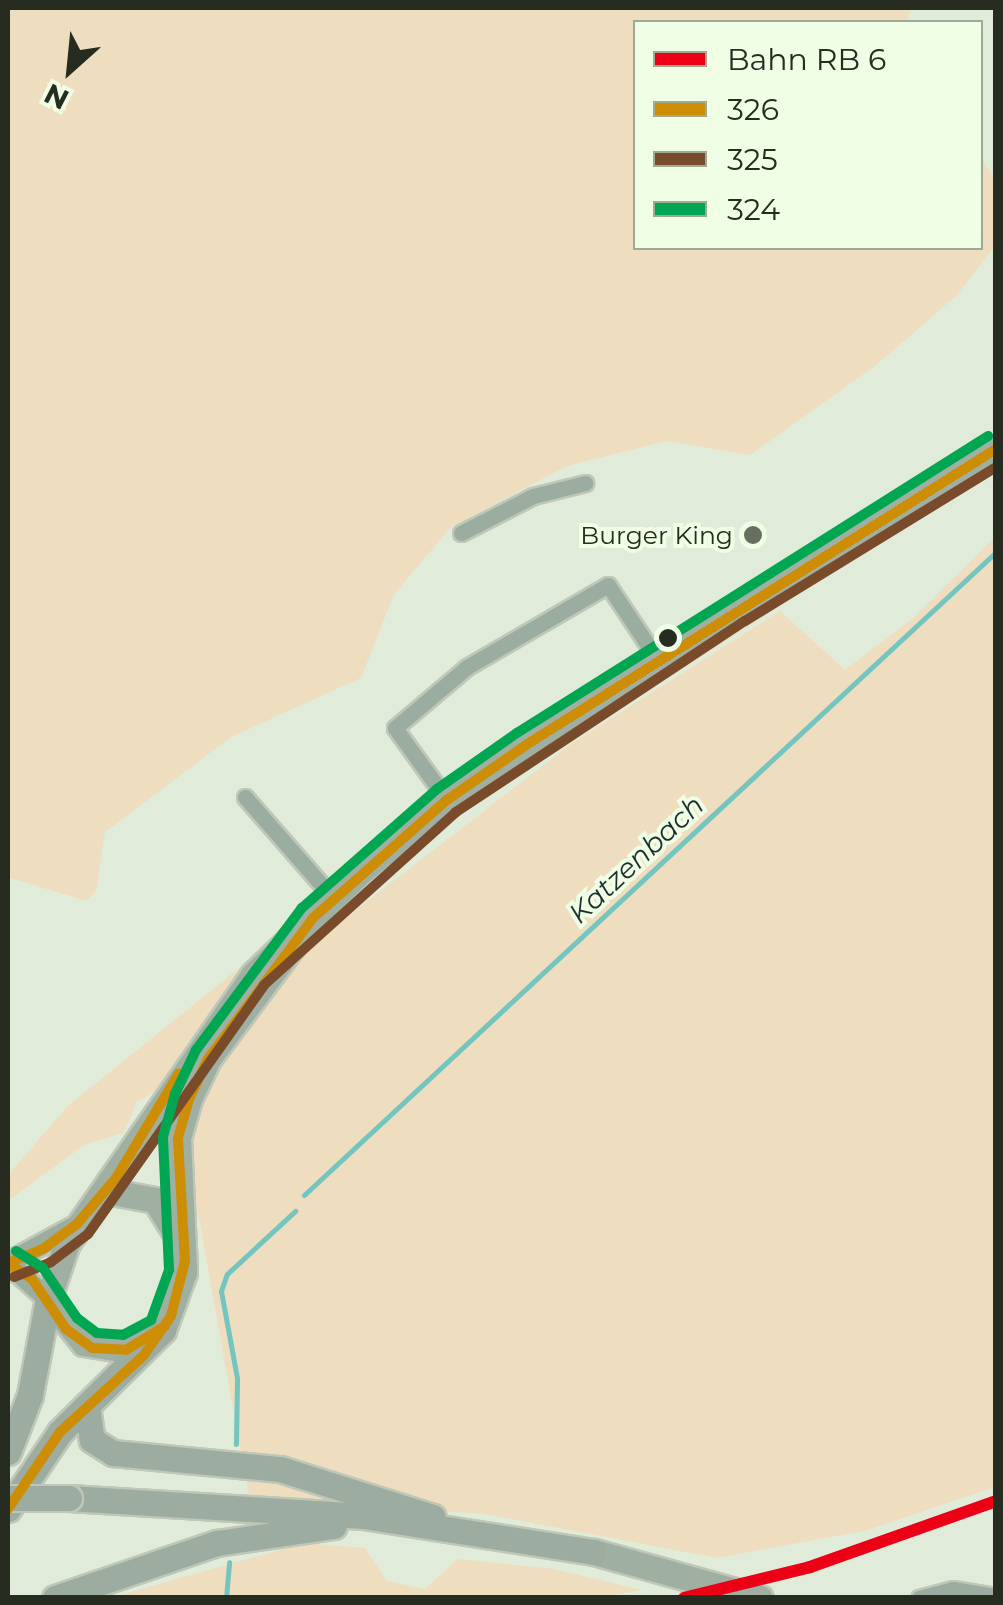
<!DOCTYPE html>
<style>
body{margin:0}
#map{position:relative;width:1003px;height:1605px;overflow:hidden;background:#e1ebd9;font-family:Montserrat,sans-serif}
div>[style]{position:absolute}
[style*='--x']{left:calc(var(--x)*1px);top:calc(var(--y)*1px);width:calc(var(--w)*1px);rotate:calc(var(--a)*1deg)}
.green>*{inset:0;background:#eeddbe}
.stream>*{height:5px;margin:-2.5px;padding:0 2.5px;transform-origin:2.5px;border-radius:2.5px;background:#74c5bf}
.roads{filter:drop-shadow(2px 0 #bfc7b9) drop-shadow(-2px 0 #bfc7b9) drop-shadow(0 2px #bfc7b9) drop-shadow(0 -2px #bfc7b9)}
.minor>*{height:15px;margin:-7.5px;padding:0 7.5px;transform-origin:7.5px;border-radius:7.5px;background:#9baca0}
.tertiary>*{height:20px;margin:-10px;padding:0 10px;transform-origin:10px;border-radius:10px;background:#9baca0}
.primary>*{height:25px;margin:-12.5px;padding:0 12.5px;transform-origin:12.5px;border-radius:12.5px;background:#9fafa2}
.trunk>*{height:25px;margin:-12.5px;padding:0 12.5px;transform-origin:12.5px;border-radius:12.5px;background:#9daca0}
.bridges{filter:drop-shadow(2px 0 #bfc7b9) drop-shadow(-2px 0 #bfc7b9) drop-shadow(0 2px #bfc7b9) drop-shadow(0 -2px #bfc7b9)}
.trunk-bridge>*{height:25px;margin:-12.5px;padding:0 12.5px;transform-origin:12.5px;border-radius:12.5px;background:#9daca0}
.bus-1>*{height:10px;margin:-5px;padding:0 5px;transform-origin:5px;border-radius:5px;background:#cd8e06}
.bus-2>*{height:10px;margin:-5px;padding:0 5px;transform-origin:5px;border-radius:5px;background:#7a4b2a}
.bus-3>*{height:10px;margin:-5px;padding:0 5px;transform-origin:5px;border-radius:5px;background:#00a651}
.rail-1>*{height:12px;margin:-6px;padding:0 6px;transform-origin:6px;border-radius:6px;background:#ec0016}
.dots>*{width:28px;height:28px;translate:-50% -50%;box-sizing:border-box;border:5px solid #effee4;border-radius:50%}
span{translate:-50% -50%;white-space:nowrap;text-align:center;line-height:1.15;-webkit-text-stroke:8px #effee4;paint-order:stroke}
.poi-label{font-size:25px;color:#262c20}
.right{translate:-100% -50%;text-align:right}
.water-label{font-size:28px;color:#1b2f2e;font-style:italic}
.frame{position:absolute;inset:0;border:10px solid #262c20;pointer-events:none}
.legend{position:absolute;left:633px;top:20px;width:350px;height:230px;box-sizing:border-box;background:#effee4;border:2px solid #9faa96;margin:0;padding:12px 18px;list-style:none;font-size:30px;color:#262c20}
.legend li{display:flex;align-items:center;gap:20px;height:50px}
.legend b{width:50px;border:2px solid #9faa96}
.north{position:absolute;left:20px;top:20px;width:100px;height:100px;-webkit-text-stroke:8px #effee4;paint-order:stroke;rotate:207deg;font-size:28px;font-weight:700;line-height:40px;text-align:center;color:#262c20}
.north::after{content:'';display:block;margin:auto;width:35px;height:45px;background:#262c20;clip-path:polygon(50% 0,100% 100%,50% 72%,0 100%)}
</style>
<div id="map">
<div class="green">
<div style="clip-path:polygon(8px 8px,911px 8px,907px 22px,636px 22px,636px 248px,980px 248px,981px 159px,995px 178px,995px 246px,956px 296px,875px 366px,750px 455px,667px 441px,567px 466px,451px 527px,394px 594px,361px 678px,231px 737px,105px 832px,96px 891px,86px 901px,8px 877px)"></div>
<div style="clip-path:polygon(995px 537px,995px 1487px,868px 1530px,717px 1558px,485px 1514px,385px 1507px,253px 1519px,188px 1157px,208px 1070px,304px 945px,388px 875px,352px 913px,571px 744px,780px 611px,845px 670px,911px 620px)"></div>
<div style="clip-path:polygon(784px 603px,545px 758px,540px 756px,598px 716px)"></div>
<div style="clip-path:polygon(244px 964px,155px 1091px,136px 1103px,124px 1133px,84px 1145px,8px 1201px,8px 1175px,69px 1105px)"></div>
<div style="clip-path:polygon(304px 1543px,365px 1548px,387px 1581px,425px 1589px,458px 1559px,554px 1569px,642px 1590px,593px 1598px,110px 1598px)"></div>
</div>
<div class="stream">
<div style="--x:304;--y:1195;--w:945;--a:-42.9"></div>
<div style="--x:236;--y:1444;--w:66;--a:-89.1"></div>
<div style="--x:237;--y:1378;--w:88;--a:-100.4"></div>
<div style="--x:221;--y:1291;--w:18;--a:-71"></div>
<div style="--x:227;--y:1274;--w:93;--a:-42.8"></div>
<div style="--x:226;--y:1598;--w:36;--a:-85"></div>
</div>
<div class="roads">
<div class="minor">
<div style="--x:461;--y:533;--w:81;--a:-27.2"></div>
<div style="--x:533;--y:496;--w:54;--a:-14"></div>
<div style="--x:245;--y:797;--w:134;--a:48.9"></div>
<div style="--x:447;--y:800;--w:89;--a:-125.8"></div>
<div style="--x:395;--y:728;--w:94;--a:-40.3"></div>
<div style="--x:467;--y:667;--w:163;--a:-30.2"></div>
<div style="--x:608;--y:585;--w:89;--a:56.5"></div>
<div style="--x:919;--y:1598;--w:35;--a:-15"></div>
<div style="--x:953;--y:1589;--w:44;--a:9.2"></div>
</div>
<div class="tertiary">
<div style="--x:8;--y:1263;--w:73;--a:-28.7"></div>
<div style="--x:8;--y:1263;--w:54;--a:42"></div>
</div>
<div class="primary">
<div style="--x:313;--y:918;--w:176;--a:126.7"></div>
<div style="--x:208;--y:1059;--w:44;--a:115.4"></div>
<div style="--x:189;--y:1099;--w:41;--a:105.8"></div>
<div style="--x:178;--y:1138;--w:134;--a:87.4"></div>
<div style="--x:184;--y:1272;--w:62;--a:109.9"></div>
<div style="--x:163;--y:1330;--w:42;--a:151.6"></div>
<div style="--x:126;--y:1350;--w:43;--a:-170.5"></div>
<div style="--x:84;--y:1343;--w:57;--a:-129.3"></div>
<div style="--x:48;--y:1299;--w:59;--a:-71.3"></div>
<div style="--x:67;--y:1243;--w:326;--a:-55.2"></div>
<div style="--x:253;--y:975;--w:147;--a:-43.9"></div>
<div style="--x:359;--y:873;--w:114;--a:-39.7"></div>
<div style="--x:447;--y:800;--w:348;--a:-33.5"></div>
<div style="--x:737;--y:608;--w:304;--a:-31.5"></div>
<div style="--x:106;--y:1191;--w:50;--a:10.4"></div>
<div style="--x:155;--y:1200;--w:47;--a:58"></div>
<div style="--x:594;--y:1552;--w:172;--a:15.5"></div>
</div>
<div class="trunk">
<div style="--x:87;--y:1406;--w:34;--a:82"></div>
<div style="--x:92;--y:1440;--w:25;--a:32"></div>
<div style="--x:113;--y:1453;--w:168;--a:5.5"></div>
<div style="--x:280;--y:1469;--w:160;--a:17.4"></div>
<div style="--x:8;--y:1452;--w:61;--a:-68.9"></div>
<div style="--x:30;--y:1395;--w:98;--a:-79.4"></div>
<div style="--x:69;--y:1498;--w:296;--a:3.5"></div>
<div style="--x:364;--y:1516;--w:233;--a:8.9"></div>
<div style="--x:8;--y:1509;--w:93;--a:-56"></div>
<div style="--x:60;--y:1432;--w:145;--a:-44.7"></div>
<div style="--x:55;--y:1598;--w:171;--a:-18.8"></div>
<div style="--x:217;--y:1543;--w:118;--a:-8.3"></div>
</div>
</div>
<div class="bridges">
<div class="trunk-bridge">
<div style="--x:8;--y:1498;--w:61;--a:0"></div>
</div>
</div>
<div class="bus-1">
<div style="--x:8;--y:1263;--w:29;--a:34"></div>
<div style="--x:32;--y:1279;--w:60;--a:55.8"></div>
<div style="--x:66;--y:1329;--w:32;--a:36"></div>
<div style="--x:92;--y:1348;--w:34;--a:3"></div>
<div style="--x:126;--y:1350;--w:46;--a:-31.6"></div>
<div style="--x:8;--y:1263;--w:38;--a:-22"></div>
<div style="--x:43;--y:1249;--w:42;--a:-36.3"></div>
<div style="--x:77;--y:1224;--w:60;--a:-49.7"></div>
<div style="--x:116;--y:1178;--w:122;--a:-59"></div>
<div style="--x:8;--y:1509;--w:93;--a:-56"></div>
<div style="--x:60;--y:1432;--w:114;--a:-42.5"></div>
<div style="--x:144;--y:1355;--w:47;--a:-55.3"></div>
<div style="--x:171;--y:1316;--w:57;--a:-75.7"></div>
<div style="--x:185;--y:1261;--w:123;--a:-93.3"></div>
<div style="--x:178;--y:1138;--w:41;--a:-74.2"></div>
<div style="--x:189;--y:1099;--w:44;--a:-64.6"></div>
<div style="--x:208;--y:1059;--w:176;--a:-53.3"></div>
<div style="--x:313;--y:918;--w:179;--a:-41.4"></div>
<div style="--x:447;--y:800;--w:96;--a:-34.8"></div>
<div style="--x:526;--y:745;--w:555;--a:-32.2"></div>
</div>
<div class="bus-2">
<div style="--x:14;--y:1277;--w:40;--a:-22"></div>
<div style="--x:51;--y:1262;--w:46;--a:-37.1"></div>
<div style="--x:88;--y:1234;--w:305;--a:-54.7"></div>
<div style="--x:264;--y:985;--w:258;--a:-42"></div>
<div style="--x:456;--y:812;--w:346;--a:-33.5"></div>
<div style="--x:745;--y:621;--w:294;--a:-31.5"></div>
</div>
<div class="bus-3">
<div style="--x:16;--y:1251;--w:32;--a:32"></div>
<div style="--x:43;--y:1268;--w:60;--a:55.8"></div>
<div style="--x:77;--y:1318;--w:25;--a:37"></div>
<div style="--x:97;--y:1333;--w:26;--a:4"></div>
<div style="--x:123;--y:1335;--w:32;--a:-28"></div>
<div style="--x:151;--y:1320;--w:53;--a:-70.2"></div>
<div style="--x:169;--y:1270;--w:133;--a:-92.6"></div>
<div style="--x:163;--y:1137;--w:45;--a:-74.4"></div>
<div style="--x:175;--y:1094;--w:49;--a:-64.5"></div>
<div style="--x:196;--y:1050;--w:177;--a:-53.3"></div>
<div style="--x:302;--y:908;--w:180;--a:-41.4"></div>
<div style="--x:437;--y:789;--w:98;--a:-35"></div>
<div style="--x:517;--y:733;--w:557;--a:-32.23"></div>
</div>
<div class="rail-1">
<div style="--x:684;--y:1598;--w:130;--a:-13.8"></div>
<div style="--x:810;--y:1567;--w:197;--a:-19.5"></div>
</div>
<div class="dots">
<div style="left:753px;top:535px;background:#676f61"></div>
<div style="left:668px;top:638px;background:#262c20"></div>
</div>
<div class="poi-label">
<span class="right" style="left:733px;top:535px">Burger King</span>
</div>
<div class="water-label">
<span style="left:636px;top:859px;rotate:-43deg">Katzenbach</span>
</div>
<div class="frame"></div>
<ul class="legend">
<li><b style="height:12px;background:#ec0016"></b>Bahn RB 6</li>
<li><b style="height:12px;background:#cd8e06"></b>326</li>
<li><b style="height:12px;background:#7a4b2a"></b>325</li>
<li><b style="height:12px;background:#00a651"></b>324</li>
</ul>
<div class="north">N</div>
</div>
